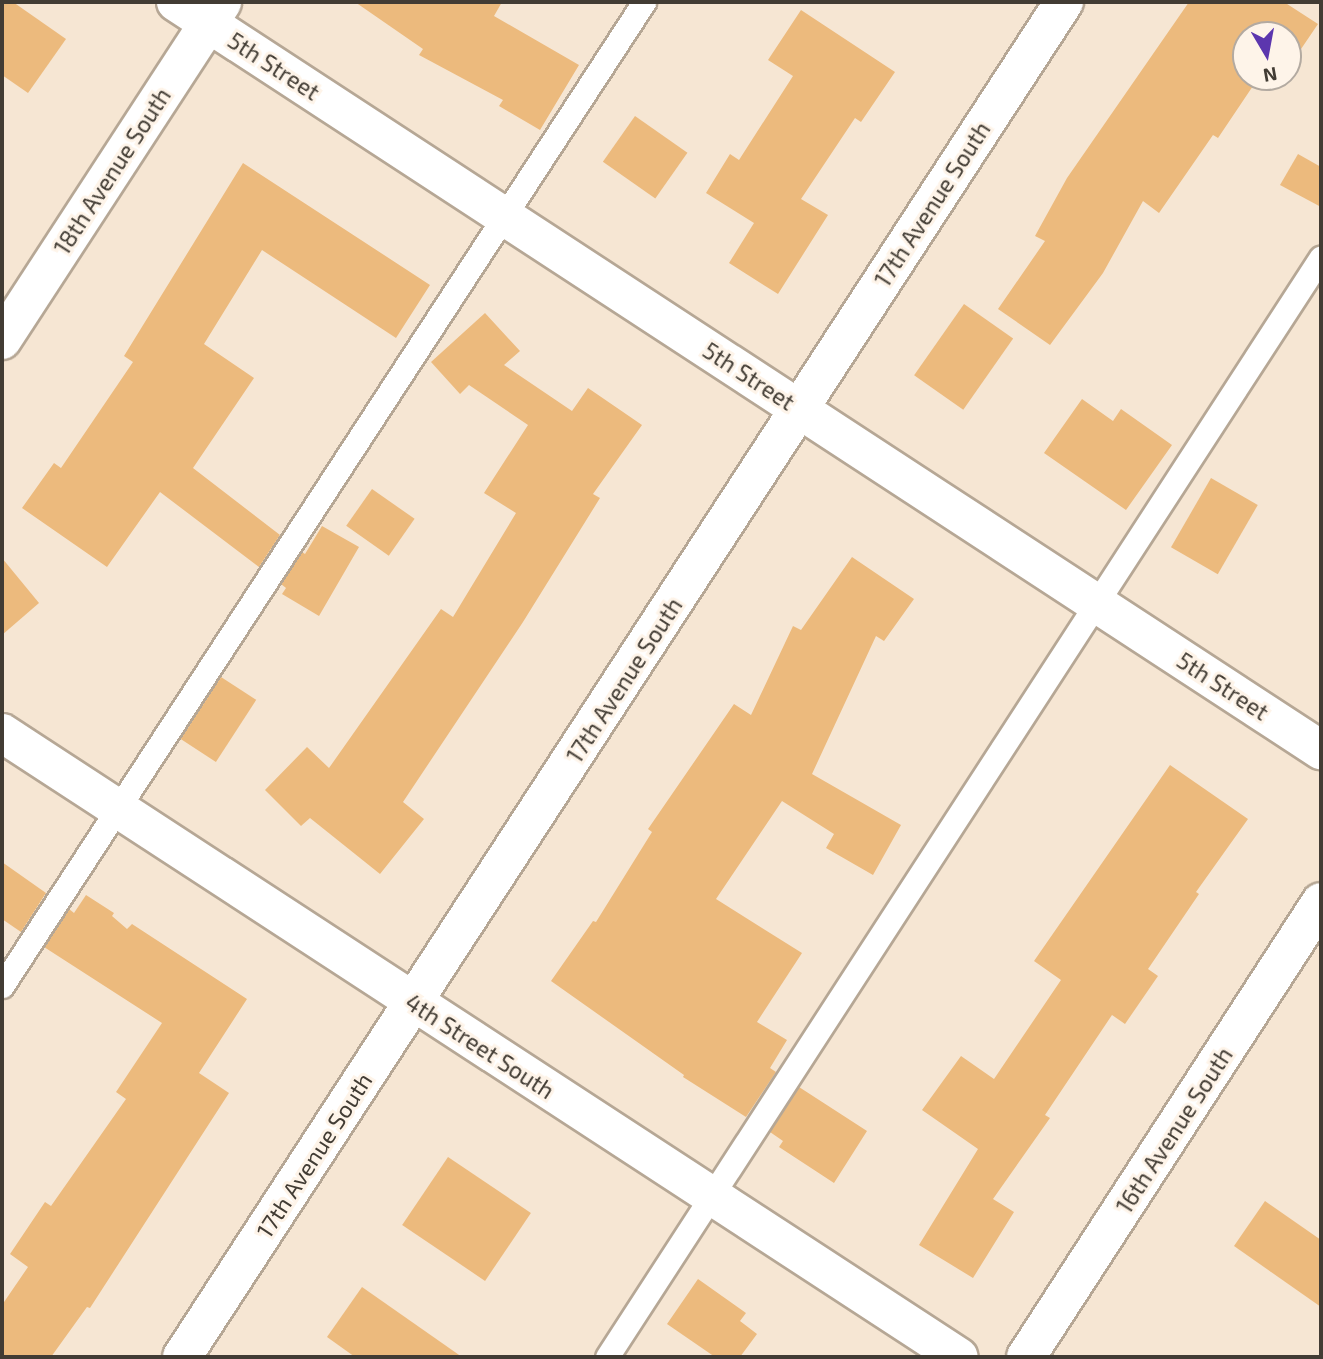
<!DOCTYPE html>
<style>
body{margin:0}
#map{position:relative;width:1323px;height:1359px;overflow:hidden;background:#f6e6d3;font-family:"Exo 2",sans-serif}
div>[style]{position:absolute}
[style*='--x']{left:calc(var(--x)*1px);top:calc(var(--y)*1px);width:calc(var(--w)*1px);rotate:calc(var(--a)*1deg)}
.building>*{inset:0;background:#ecba7d;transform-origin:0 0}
.roads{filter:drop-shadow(2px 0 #b6a795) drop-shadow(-2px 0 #b6a795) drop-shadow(0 2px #b6a795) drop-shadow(0 -2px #b6a795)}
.service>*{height:23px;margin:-11.5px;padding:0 11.5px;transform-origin:11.5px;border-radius:11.5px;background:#fff}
.minor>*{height:38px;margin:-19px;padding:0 19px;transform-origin:19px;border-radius:19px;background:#fff}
.tertiary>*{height:38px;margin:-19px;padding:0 19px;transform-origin:19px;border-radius:19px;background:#fff}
span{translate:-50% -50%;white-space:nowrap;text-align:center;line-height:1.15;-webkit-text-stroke:6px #fef4e9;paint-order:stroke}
.street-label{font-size:23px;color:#423c34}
.frame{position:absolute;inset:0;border:4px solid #423c34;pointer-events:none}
.north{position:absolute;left:1232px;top:21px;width:70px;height:70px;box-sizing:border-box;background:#fef4e9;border:2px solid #b3aaa1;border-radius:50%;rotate:170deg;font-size:19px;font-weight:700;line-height:28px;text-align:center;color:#423c34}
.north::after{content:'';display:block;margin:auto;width:24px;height:32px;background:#5c36ae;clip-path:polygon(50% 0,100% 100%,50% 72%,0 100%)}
</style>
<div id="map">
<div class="building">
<div style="clip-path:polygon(2px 2px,13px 2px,66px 39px,28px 93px,2px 75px)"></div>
<div style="clip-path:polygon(355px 2px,502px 2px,494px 16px,579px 65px,540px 130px,499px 106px,503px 100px,419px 55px,423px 49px)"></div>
<div style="clip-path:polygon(1189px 2px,1284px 2px,1318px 24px,1299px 52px,1288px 44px,1288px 35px,1246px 35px,1246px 77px,1259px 77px,1218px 138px,1213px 135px,1159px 213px,1143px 201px,1103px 273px,1050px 345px,998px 309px,1045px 241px,1035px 236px,1067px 178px)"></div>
<div style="clip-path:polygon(801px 10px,895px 72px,861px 122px,855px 118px,801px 199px,828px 215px,778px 294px,729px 263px,754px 223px,706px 193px,730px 154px,739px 160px,793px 76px,768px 60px)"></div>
<div style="left:635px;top:116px;width:64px;height:56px;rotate:35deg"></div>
<div style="clip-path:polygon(1298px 154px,1321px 167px,1321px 207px,1280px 185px)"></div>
<div style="clip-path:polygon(243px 163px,430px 285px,396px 338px,262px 250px,204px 344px,254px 378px,193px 468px,280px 535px,259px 567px,160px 492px,107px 567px,22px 508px,54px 463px,61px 468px,133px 362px,124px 356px)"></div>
<div style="left:964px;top:304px;width:60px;height:87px;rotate:35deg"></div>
<div style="clip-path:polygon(485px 313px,520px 351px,504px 365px,572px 411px,588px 388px,642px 425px,593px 494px,600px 498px,523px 622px,403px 802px,424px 819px,380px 874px,310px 818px,301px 826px,265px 790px,307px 747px,329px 768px,441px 609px,453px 617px,516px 513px,484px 493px,528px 425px,469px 385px,460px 394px,431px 362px)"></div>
<div style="clip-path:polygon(1082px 399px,1113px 421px,1121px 409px,1172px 445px,1126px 510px,1044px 453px)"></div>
<div style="left:1211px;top:478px;width:54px;height:80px;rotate:30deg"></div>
<div style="left:372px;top:489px;width:52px;height:45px;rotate:35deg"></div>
<div style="clip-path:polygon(322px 526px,359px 547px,319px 616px,282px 594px,286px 588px,281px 584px,302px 552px,305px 554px)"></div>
<div style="clip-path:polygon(852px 557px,914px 599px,884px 641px,876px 636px,812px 774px,901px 825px,873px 875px,826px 848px,834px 834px,782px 801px,716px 899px,802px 953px,757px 1022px,787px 1040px,770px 1068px,776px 1072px,746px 1117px,683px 1077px,684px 1075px,551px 981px,593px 921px,596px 922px,652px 832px,648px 829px,734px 704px,751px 715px,793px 626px,801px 630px)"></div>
<div style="clip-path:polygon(2px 558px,39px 603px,2px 635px)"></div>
<div style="left:221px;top:677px;width:42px;height:74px;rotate:33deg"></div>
<div style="clip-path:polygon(1170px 765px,1248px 819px,1196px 892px,1199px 894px,1148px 969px,1158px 976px,1125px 1024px,1112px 1015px,1045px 1115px,1050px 1118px,993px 1199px,1014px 1212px,973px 1278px,919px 1245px,978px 1149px,922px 1110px,961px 1056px,994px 1079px,1061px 980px,1034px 961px)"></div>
<div style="clip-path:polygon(2px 862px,46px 893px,21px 932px,2px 919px)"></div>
<div style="clip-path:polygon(86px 895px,114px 913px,112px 916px,127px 929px,132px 924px,247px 999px,199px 1073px,229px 1093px,90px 1308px,87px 1307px,51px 1357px,2px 1357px,2px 1305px,28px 1267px,10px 1254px,45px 1202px,51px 1206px,126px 1099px,116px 1092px,162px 1023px,44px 947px,69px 909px,74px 913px)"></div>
<div style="clip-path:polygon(799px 1087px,867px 1131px,834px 1183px,779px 1147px,783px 1141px,770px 1132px)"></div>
<div style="left:448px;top:1157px;width:100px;height:82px;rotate:34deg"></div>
<div style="clip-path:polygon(1265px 1201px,1321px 1240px,1321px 1307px,1234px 1246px)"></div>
<div style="clip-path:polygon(698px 1279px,746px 1313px,740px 1321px,757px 1334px,740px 1357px,715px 1357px,667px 1324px)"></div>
<div style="clip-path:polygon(362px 1287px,462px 1357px,355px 1357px,327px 1337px)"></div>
</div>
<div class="roads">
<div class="service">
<div style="--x:2;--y:986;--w:1175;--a:-56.88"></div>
<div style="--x:607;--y:1357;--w:1311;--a:-57.01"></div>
</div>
<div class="minor">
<div style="--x:176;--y:2;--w:1368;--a:33.16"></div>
<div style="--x:2;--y:340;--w:403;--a:-56.9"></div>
<div style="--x:2;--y:733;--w:1142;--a:33.11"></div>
<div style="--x:182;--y:1357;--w:1617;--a:-56.94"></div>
</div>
<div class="tertiary">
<div style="--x:1026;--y:1357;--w:542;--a:-57.04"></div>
</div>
</div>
<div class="street-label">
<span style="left:274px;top:66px;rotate:33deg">5th Street</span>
<span style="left:112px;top:171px;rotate:-57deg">18th Avenue South</span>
<span style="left:932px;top:204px;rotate:-57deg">17th Avenue South</span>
<span style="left:749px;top:376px;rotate:33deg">5th Street</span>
<span style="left:624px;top:680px;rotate:-57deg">17th Avenue South</span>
<span style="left:1223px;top:686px;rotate:33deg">5th Street</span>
<span style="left:480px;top:1046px;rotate:33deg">4th Street South</span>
<span style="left:1174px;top:1130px;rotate:-57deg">16th Avenue South</span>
<span style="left:314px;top:1155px;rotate:-57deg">17th Avenue South</span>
</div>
<div class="frame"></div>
<div class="north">N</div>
</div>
